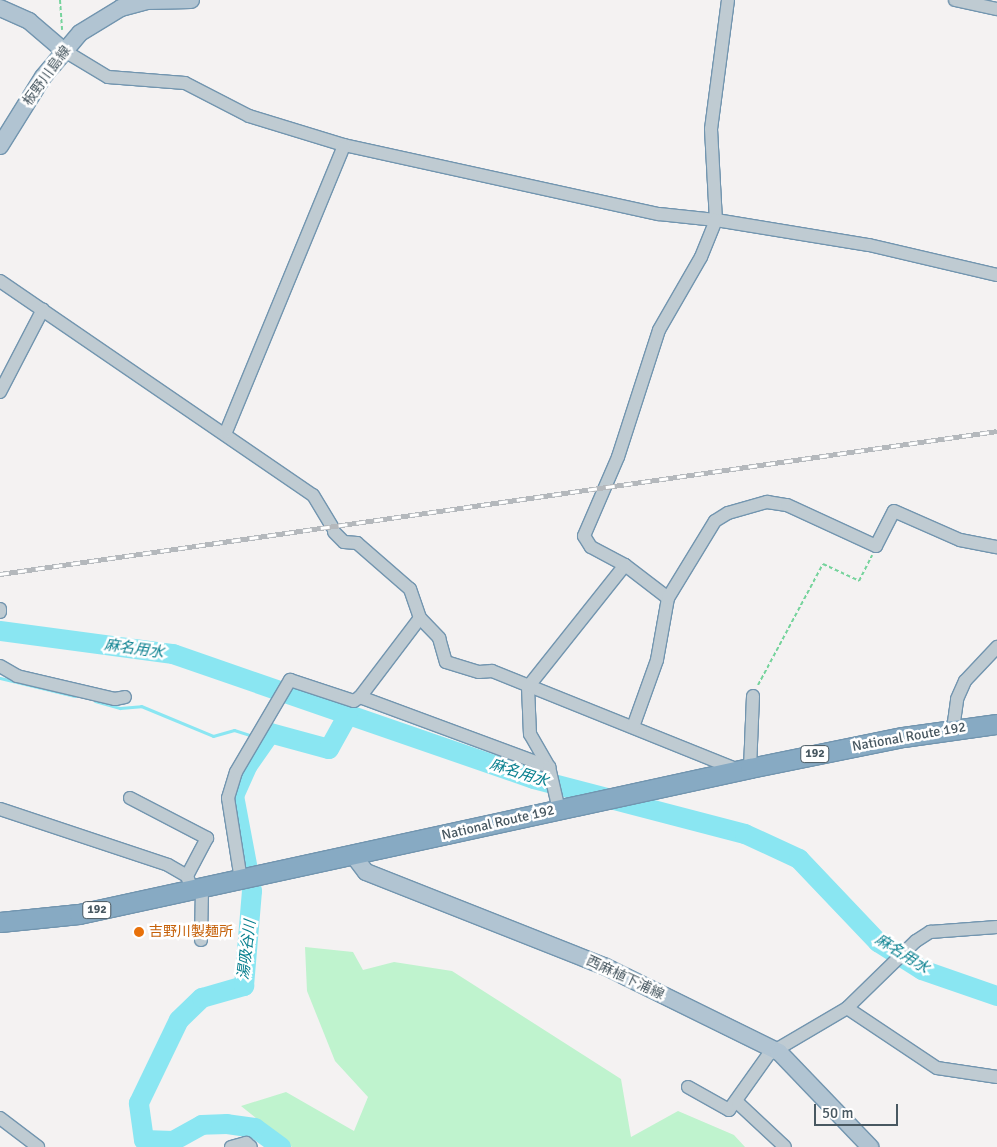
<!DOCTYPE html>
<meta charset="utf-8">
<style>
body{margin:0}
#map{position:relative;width:997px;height:1147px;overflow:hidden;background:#f4f2f2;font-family:Signika,"Noto Sans JP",sans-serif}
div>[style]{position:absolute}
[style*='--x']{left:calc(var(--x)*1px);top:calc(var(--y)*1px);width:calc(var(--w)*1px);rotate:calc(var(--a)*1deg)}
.green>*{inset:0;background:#bff3ce}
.stream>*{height:3px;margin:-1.5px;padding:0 1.5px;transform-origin:1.5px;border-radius:1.5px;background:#8ae6f2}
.river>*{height:20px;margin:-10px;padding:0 10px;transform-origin:10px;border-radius:10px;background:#8ae6f2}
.path>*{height:2px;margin-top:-1px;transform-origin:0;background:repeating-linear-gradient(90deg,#75d39c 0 4px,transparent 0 6.5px)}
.roads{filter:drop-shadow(1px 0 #7295af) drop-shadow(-1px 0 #7295af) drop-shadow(0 1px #7295af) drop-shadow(0 -1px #7295af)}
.minor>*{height:12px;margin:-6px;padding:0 6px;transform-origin:6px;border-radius:6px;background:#bfcbd2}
.major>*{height:16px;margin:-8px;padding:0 8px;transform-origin:8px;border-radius:8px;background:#b1c4d2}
.highway>*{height:19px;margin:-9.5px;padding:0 9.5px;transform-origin:9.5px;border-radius:9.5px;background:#87aac3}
.rail>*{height:5px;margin-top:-2.5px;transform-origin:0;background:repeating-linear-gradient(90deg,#fff 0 9px,#b4b8bc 0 18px);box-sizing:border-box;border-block:1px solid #b4b8bc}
.dots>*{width:14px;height:14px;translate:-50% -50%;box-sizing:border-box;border:2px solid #fff;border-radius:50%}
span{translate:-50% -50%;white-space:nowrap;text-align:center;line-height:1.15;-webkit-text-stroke:5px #fff;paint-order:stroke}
.shield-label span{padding:1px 4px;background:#fff;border:1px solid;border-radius:4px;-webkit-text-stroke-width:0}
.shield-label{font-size:12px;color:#485861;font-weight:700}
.street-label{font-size:14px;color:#485861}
.food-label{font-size:14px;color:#c56008}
.left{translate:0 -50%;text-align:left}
.water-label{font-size:15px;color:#077f8e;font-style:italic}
.scale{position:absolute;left:814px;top:1104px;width:84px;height:22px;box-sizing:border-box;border:2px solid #485861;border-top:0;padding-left:6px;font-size:15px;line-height:18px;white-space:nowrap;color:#485861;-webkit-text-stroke:4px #fff;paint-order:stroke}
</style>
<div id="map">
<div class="green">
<div style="clip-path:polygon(305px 947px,353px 952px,363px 970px,394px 962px,452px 971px,621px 1079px,631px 1137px,678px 1111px,734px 1135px,745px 1147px,292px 1147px,241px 1106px,286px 1092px,354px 1131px,368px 1097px,335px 1061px,307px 991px)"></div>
</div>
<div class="stream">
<div style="--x:0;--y:678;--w:77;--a:13.5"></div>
<div style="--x:95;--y:701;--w:26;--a:16"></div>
<div style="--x:120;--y:708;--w:21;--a:-5"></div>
<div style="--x:141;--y:706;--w:78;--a:22.6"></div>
<div style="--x:213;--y:736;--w:22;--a:-16"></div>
<div style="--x:234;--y:730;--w:20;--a:18"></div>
</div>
<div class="river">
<div style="--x:0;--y:631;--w:175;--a:7.6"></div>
<div style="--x:173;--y:654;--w:382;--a:19.1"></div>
<div style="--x:534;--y:779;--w:218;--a:14.6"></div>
<div style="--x:745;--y:834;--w:60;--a:24.8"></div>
<div style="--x:799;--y:859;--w:115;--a:46.4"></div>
<div style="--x:878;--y:942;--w:52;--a:32.5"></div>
<div style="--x:922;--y:970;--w:79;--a:19.1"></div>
<div style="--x:281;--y:1147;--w:32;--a:-144"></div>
<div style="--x:255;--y:1128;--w:28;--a:-172"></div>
<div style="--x:227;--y:1124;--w:25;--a:178"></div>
<div style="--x:202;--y:1125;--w:33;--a:151"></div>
<div style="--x:173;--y:1141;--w:29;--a:-178"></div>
<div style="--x:144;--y:1140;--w:37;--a:-98"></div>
<div style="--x:139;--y:1103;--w:92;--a:-64.3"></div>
<div style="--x:179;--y:1020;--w:32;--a:-44"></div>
<div style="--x:202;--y:998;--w:44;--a:-15.9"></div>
<div style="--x:244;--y:986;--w:95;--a:-85.2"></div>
<div style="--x:252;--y:891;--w:97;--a:-100.7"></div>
<div style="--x:234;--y:796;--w:34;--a:-66"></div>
<div style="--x:248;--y:765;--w:39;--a:-55"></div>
<div style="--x:270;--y:733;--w:61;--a:15.2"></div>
<div style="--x:329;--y:749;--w:39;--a:-61"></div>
</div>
<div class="path">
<div style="--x:60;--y:0;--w:30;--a:86"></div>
<div style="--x:758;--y:685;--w:137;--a:-61.8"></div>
<div style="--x:823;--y:564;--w:40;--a:25"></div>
<div style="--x:859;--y:581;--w:29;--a:-63"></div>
</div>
<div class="roads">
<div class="minor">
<div style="--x:728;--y:0;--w:130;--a:97.5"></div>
<div style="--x:711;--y:129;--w:91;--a:86.9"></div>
<div style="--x:716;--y:220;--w:155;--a:9.3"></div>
<div style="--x:869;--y:245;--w:131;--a:13.2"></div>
<div style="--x:955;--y:0;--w:43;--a:12.1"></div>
<div style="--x:63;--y:50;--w:52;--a:31"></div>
<div style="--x:108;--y:77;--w:77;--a:4.5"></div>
<div style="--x:185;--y:83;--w:72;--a:27.3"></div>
<div style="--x:249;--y:116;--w:99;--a:17"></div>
<div style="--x:344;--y:145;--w:322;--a:12.4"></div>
<div style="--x:659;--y:214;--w:57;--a:6"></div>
<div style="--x:716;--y:220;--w:40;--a:112"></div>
<div style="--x:701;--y:257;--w:84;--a:119.9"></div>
<div style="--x:659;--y:330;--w:133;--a:107.9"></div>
<div style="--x:618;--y:457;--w:86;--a:113.3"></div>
<div style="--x:584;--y:536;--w:13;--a:58"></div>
<div style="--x:591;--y:547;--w:38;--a:28"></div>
<div style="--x:625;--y:565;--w:156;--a:128.5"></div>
<div style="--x:528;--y:687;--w:47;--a:87.6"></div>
<div style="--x:530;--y:734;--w:38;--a:60"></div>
<div style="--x:0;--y:281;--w:379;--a:34.4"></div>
<div style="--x:313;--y:495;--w:37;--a:59"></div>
<div style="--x:0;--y:392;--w:93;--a:-62.6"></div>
<div style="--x:226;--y:432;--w:310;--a:-67.6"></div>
<div style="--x:334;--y:532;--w:14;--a:45"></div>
<div style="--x:344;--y:542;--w:13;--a:4"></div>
<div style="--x:357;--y:543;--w:70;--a:41"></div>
<div style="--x:410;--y:589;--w:31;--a:71"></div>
<div style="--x:420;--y:618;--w:28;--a:46"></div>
<div style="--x:439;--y:638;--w:25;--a:74"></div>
<div style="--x:446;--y:662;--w:34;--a:17"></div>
<div style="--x:479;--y:672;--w:13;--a:-4"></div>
<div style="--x:492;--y:671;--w:265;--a:21.9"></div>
<div style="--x:625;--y:565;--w:54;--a:37.5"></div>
<div style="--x:668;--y:598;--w:63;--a:100.1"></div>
<div style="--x:657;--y:660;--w:71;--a:109.7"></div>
<div style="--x:668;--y:598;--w:90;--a:-58.6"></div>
<div style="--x:715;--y:521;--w:15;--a:-32"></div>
<div style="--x:728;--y:513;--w:41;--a:-15.8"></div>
<div style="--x:767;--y:502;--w:20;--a:9"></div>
<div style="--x:787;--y:505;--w:98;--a:24.7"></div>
<div style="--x:876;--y:546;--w:39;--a:-63"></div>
<div style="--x:894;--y:511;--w:72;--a:23.7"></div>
<div style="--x:960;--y:540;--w:38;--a:11"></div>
<div style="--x:0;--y:609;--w:3;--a:90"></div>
<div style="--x:0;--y:666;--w:20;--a:30"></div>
<div style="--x:17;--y:676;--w:101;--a:13.2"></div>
<div style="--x:115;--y:699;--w:10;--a:-11"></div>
<div style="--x:360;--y:697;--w:99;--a:-52.8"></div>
<div style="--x:953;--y:729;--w:30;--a:-82"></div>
<div style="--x:957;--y:699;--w:20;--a:-66"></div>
<div style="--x:965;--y:681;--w:47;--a:-46.7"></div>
<div style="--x:750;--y:768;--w:72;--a:-87.6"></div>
<div style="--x:130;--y:798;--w:87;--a:27.5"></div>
<div style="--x:207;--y:838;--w:43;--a:117.8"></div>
<div style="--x:0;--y:809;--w:177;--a:18.4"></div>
<div style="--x:168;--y:865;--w:22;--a:30"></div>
<div style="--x:187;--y:876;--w:15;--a:70"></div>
<div style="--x:241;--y:880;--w:83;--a:-99"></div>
<div style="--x:228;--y:798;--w:27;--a:-73"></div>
<div style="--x:236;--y:772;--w:107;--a:-59.6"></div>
<div style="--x:290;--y:680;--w:67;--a:18.2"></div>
<div style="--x:354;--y:701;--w:7;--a:-34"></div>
<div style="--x:360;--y:697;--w:202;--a:20.3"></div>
<div style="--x:549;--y:767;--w:44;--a:76.9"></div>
<div style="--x:201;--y:940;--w:52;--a:-88.9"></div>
<div style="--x:847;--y:1008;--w:108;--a:33.7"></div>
<div style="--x:937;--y:1068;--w:61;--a:8.5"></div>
<div style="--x:688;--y:1087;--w:47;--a:29.3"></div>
<div style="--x:729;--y:1110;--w:69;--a:-54.5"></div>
<div style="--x:769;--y:1054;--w:91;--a:-30.5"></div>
<div style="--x:847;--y:1008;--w:96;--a:-44.2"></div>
<div style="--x:916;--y:941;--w:17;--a:-33"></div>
<div style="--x:930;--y:932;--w:67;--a:-4.3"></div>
<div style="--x:738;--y:1103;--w:64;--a:43.1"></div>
<div style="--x:0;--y:1118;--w:48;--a:37.3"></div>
<div style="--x:231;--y:1147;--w:16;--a:-15"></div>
<div style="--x:246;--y:1143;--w:6;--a:39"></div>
</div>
<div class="major">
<div style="--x:0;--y:8;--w:32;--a:24"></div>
<div style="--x:29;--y:21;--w:45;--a:40.5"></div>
<div style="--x:0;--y:146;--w:81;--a:-58.1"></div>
<div style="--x:43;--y:77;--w:57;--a:-49.9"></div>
<div style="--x:80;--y:33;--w:48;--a:-31.4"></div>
<div style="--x:121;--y:8;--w:27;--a:-15"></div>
<div style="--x:147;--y:1;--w:44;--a:-1.3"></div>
<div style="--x:353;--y:855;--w:21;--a:53"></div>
<div style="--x:366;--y:872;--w:258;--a:21.6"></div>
<div style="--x:606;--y:967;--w:193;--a:26.2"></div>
<div style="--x:779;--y:1052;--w:132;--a:46.2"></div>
</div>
<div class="highway">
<div style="--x:0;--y:922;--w:79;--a:-5.8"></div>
<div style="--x:79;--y:914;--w:687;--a:-12.28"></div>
<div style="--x:750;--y:768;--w:156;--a:-11.5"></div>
<div style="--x:903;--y:737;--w:95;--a:-7.9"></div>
</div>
</div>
<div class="rail">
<div style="--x:0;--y:574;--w:1007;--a:-8.16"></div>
</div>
<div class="dots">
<div style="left:139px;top:932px;background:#e8710a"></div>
</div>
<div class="shield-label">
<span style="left:815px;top:754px">192</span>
<span style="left:97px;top:910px">192</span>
</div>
<div class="street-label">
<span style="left:47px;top:76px;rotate:-54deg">板野川島線</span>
<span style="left:909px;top:737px;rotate:-10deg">National Route 192</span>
<span style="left:498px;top:823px;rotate:-13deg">National Route 192</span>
<span style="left:625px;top:978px;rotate:25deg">西麻植下浦線</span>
</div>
<div class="food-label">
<span class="left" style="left:149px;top:932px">吉野川製麺所</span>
</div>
<div class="water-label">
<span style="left:134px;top:649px;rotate:8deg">麻名用水</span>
<span style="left:519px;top:773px;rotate:18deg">麻名用水</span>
<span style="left:247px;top:950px;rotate:-83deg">湯吸谷川</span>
<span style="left:902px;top:954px;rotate:32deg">麻名用水</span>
</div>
<div class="scale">50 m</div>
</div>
